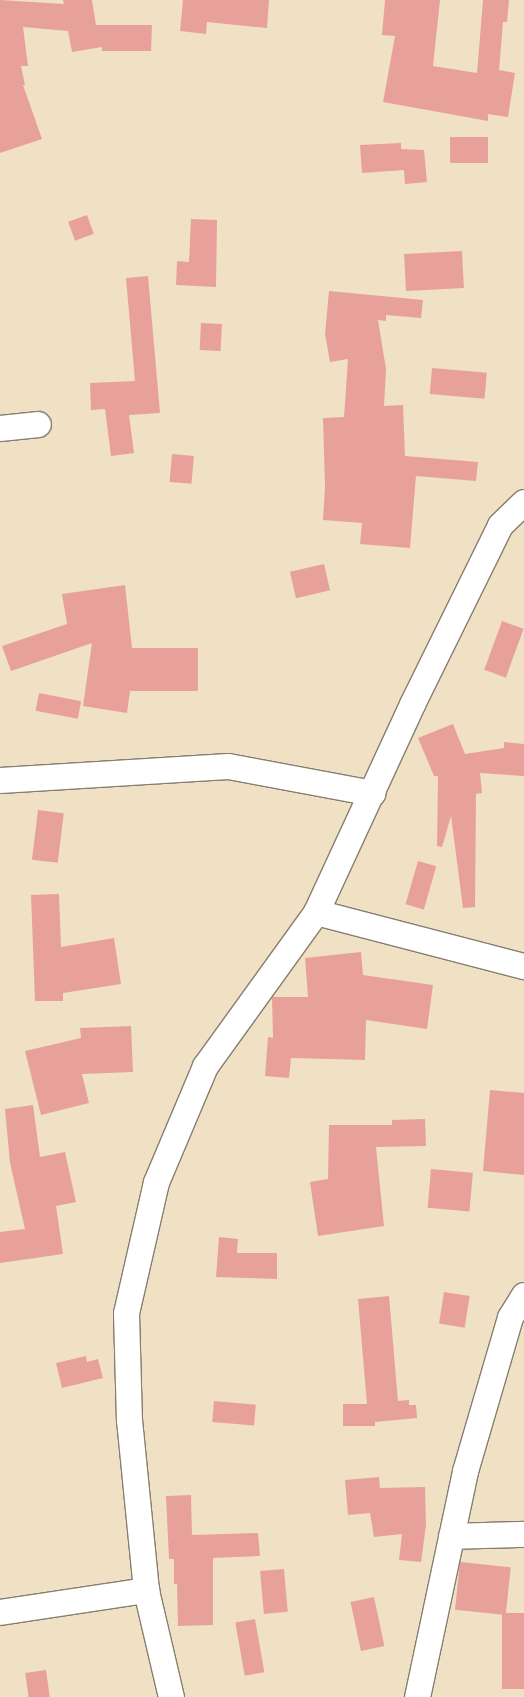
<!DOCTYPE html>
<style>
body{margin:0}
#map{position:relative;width:524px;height:1697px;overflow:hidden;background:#f0e1c4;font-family:"Gentium Book Plus",serif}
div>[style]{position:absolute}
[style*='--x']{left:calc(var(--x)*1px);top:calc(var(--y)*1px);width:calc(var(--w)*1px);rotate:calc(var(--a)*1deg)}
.building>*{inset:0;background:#e8a19a;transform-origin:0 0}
.roads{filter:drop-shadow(1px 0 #867e70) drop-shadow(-1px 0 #867e70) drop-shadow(0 1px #867e70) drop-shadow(0 -1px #867e70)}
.minor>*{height:25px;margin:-12.5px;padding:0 12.5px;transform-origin:12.5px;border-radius:12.5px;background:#fff}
span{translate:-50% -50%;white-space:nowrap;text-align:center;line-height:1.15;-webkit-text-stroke:4.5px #fff;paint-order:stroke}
</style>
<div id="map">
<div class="building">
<div style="clip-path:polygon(0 0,64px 4px,63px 0,92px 0,96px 25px,152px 25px,151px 51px,102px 51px,102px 47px,72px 52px,68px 31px,23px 27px,28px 66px,21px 66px,25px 85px,23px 85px,42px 139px,0 153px)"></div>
<div style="clip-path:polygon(183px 0,269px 0,267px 28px,207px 22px,206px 34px,180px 31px)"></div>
<div style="clip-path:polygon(385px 0,440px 0,433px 66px,477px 73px,483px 0,509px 0,507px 22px,503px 22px,499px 70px,515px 73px,508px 117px,488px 114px,488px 121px,383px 102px,395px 36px,382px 35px)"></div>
<div style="left:488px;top:137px;width:26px;height:38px;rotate:90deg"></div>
<div style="clip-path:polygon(401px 143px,401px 149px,424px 150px,427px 182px,405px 184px,404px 170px,362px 173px,360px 145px)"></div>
<div style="left:87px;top:215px;width:20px;height:20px;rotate:70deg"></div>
<div style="clip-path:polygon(191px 219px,217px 220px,216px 287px,176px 285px,177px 261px,189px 262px)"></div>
<div style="left:462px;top:251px;width:37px;height:58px;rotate:87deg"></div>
<div style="clip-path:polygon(148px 276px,160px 413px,129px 415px,134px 453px,111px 456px,105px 409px,91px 410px,90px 383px,135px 381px,126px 278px)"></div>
<div style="clip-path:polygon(329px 291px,423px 300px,421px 318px,386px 315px,386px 321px,378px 320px,386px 369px,384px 406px,403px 405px,405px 456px,478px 462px,476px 481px,416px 476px,410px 548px,360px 544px,362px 523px,323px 520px,325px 487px,323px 418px,344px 417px,348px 359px,330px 362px,325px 334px)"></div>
<div style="left:201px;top:323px;width:21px;height:27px;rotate:3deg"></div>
<div style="left:432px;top:368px;width:55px;height:26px;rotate:5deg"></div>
<div style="left:172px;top:454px;width:22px;height:28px;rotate:5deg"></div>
<div style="left:324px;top:564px;width:27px;height:35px;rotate:77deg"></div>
<div style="clip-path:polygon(125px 585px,132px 648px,198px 648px,198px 691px,130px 691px,127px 713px,83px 706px,92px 643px,11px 671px,2px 646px,67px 624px,62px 594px)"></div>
<div style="left:502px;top:621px;width:23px;height:52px;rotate:20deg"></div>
<div style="left:39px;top:693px;width:43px;height:18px;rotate:11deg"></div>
<div style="clip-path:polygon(453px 724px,465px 754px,504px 748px,504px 742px,524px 744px,524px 776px,480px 773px,482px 793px,476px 794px,475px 907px,463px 908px,451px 816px,442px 847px,437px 846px,438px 776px,434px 776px,418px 738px)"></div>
<div style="left:38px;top:810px;width:26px;height:50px;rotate:7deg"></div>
<div style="left:418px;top:861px;width:19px;height:45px;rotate:16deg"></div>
<div style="clip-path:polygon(59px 894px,61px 947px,114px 938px,121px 984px,63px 993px,63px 1001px,35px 1001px,31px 895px)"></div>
<div style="clip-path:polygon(361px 952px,363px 975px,433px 985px,427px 1029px,366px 1020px,365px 1060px,291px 1058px,289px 1078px,265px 1076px,268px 1037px,273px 1038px,272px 997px,308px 997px,305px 958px)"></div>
<div style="clip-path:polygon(131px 1026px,133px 1072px,82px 1074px,89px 1103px,41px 1115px,25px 1051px,81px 1038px,80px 1028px)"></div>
<div style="clip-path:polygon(490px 1090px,524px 1093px,524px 1175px,483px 1171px)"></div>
<div style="clip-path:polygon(33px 1105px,40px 1157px,65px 1152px,76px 1202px,56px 1206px,63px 1254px,0 1263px,0 1232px,25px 1229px,10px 1163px,5px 1109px)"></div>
<div style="clip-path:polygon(425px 1119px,426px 1146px,376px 1147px,384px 1226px,318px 1236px,310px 1182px,328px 1179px,329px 1125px,392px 1125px,392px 1120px)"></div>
<div style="left:431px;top:1169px;width:42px;height:39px;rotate:5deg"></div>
<div style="clip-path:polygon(219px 1237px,238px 1239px,237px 1253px,277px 1253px,277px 1279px,216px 1277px)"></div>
<div style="left:444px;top:1292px;width:26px;height:32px;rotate:9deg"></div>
<div style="clip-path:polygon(389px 1296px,398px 1401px,409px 1400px,409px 1405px,416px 1405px,417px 1418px,375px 1422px,375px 1426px,343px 1426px,343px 1404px,367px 1404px,358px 1299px)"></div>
<div style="clip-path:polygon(86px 1356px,87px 1362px,98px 1359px,103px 1378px,62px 1388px,56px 1363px)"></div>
<div style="left:214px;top:1401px;width:42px;height:21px;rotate:5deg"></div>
<div style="clip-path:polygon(379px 1477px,380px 1488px,425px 1487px,426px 1525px,421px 1562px,399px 1560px,402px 1534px,374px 1537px,370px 1513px,348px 1515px,345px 1480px)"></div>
<div style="clip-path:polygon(191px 1495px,192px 1535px,258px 1533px,260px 1556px,213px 1558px,213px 1625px,178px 1626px,177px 1584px,174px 1584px,174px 1559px,169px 1559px,166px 1496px)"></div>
<div style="left:460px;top:1562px;width:51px;height:48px;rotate:6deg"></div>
<div style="left:284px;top:1569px;width:43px;height:24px;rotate:85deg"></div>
<div style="left:374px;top:1597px;width:50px;height:24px;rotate:78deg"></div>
<div style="left:524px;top:1613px;width:76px;height:22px;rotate:90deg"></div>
<div style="left:255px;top:1619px;width:54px;height:20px;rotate:80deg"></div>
<div style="left:46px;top:1670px;width:27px;height:21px;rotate:82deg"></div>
</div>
<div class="roads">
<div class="minor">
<div style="--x:0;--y:428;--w:38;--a:-6"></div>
<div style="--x:0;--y:780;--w:228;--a:-3.5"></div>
<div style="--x:228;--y:766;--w:147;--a:10.6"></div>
<div style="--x:316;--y:912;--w:215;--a:14.6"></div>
<div style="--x:451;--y:1536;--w:73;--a:-1.6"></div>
<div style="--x:0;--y:1612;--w:148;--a:-8.6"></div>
<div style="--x:171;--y:1697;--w:110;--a:-103.2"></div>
<div style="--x:146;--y:1590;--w:170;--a:-95.7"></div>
<div style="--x:129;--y:1421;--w:108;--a:-91.6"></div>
<div style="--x:126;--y:1313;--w:134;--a:-77.1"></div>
<div style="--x:156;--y:1182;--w:126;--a:-67.1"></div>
<div style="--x:205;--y:1066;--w:190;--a:-54.2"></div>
<div style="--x:316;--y:912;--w:229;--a:-65.2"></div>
<div style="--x:412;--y:704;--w:199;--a:-63.8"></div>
<div style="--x:500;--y:525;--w:33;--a:-44"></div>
<div style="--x:417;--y:1697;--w:231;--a:-78"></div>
<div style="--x:465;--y:1471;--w:160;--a:-73.7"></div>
<div style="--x:510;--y:1317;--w:26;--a:-58"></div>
</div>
</div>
</div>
